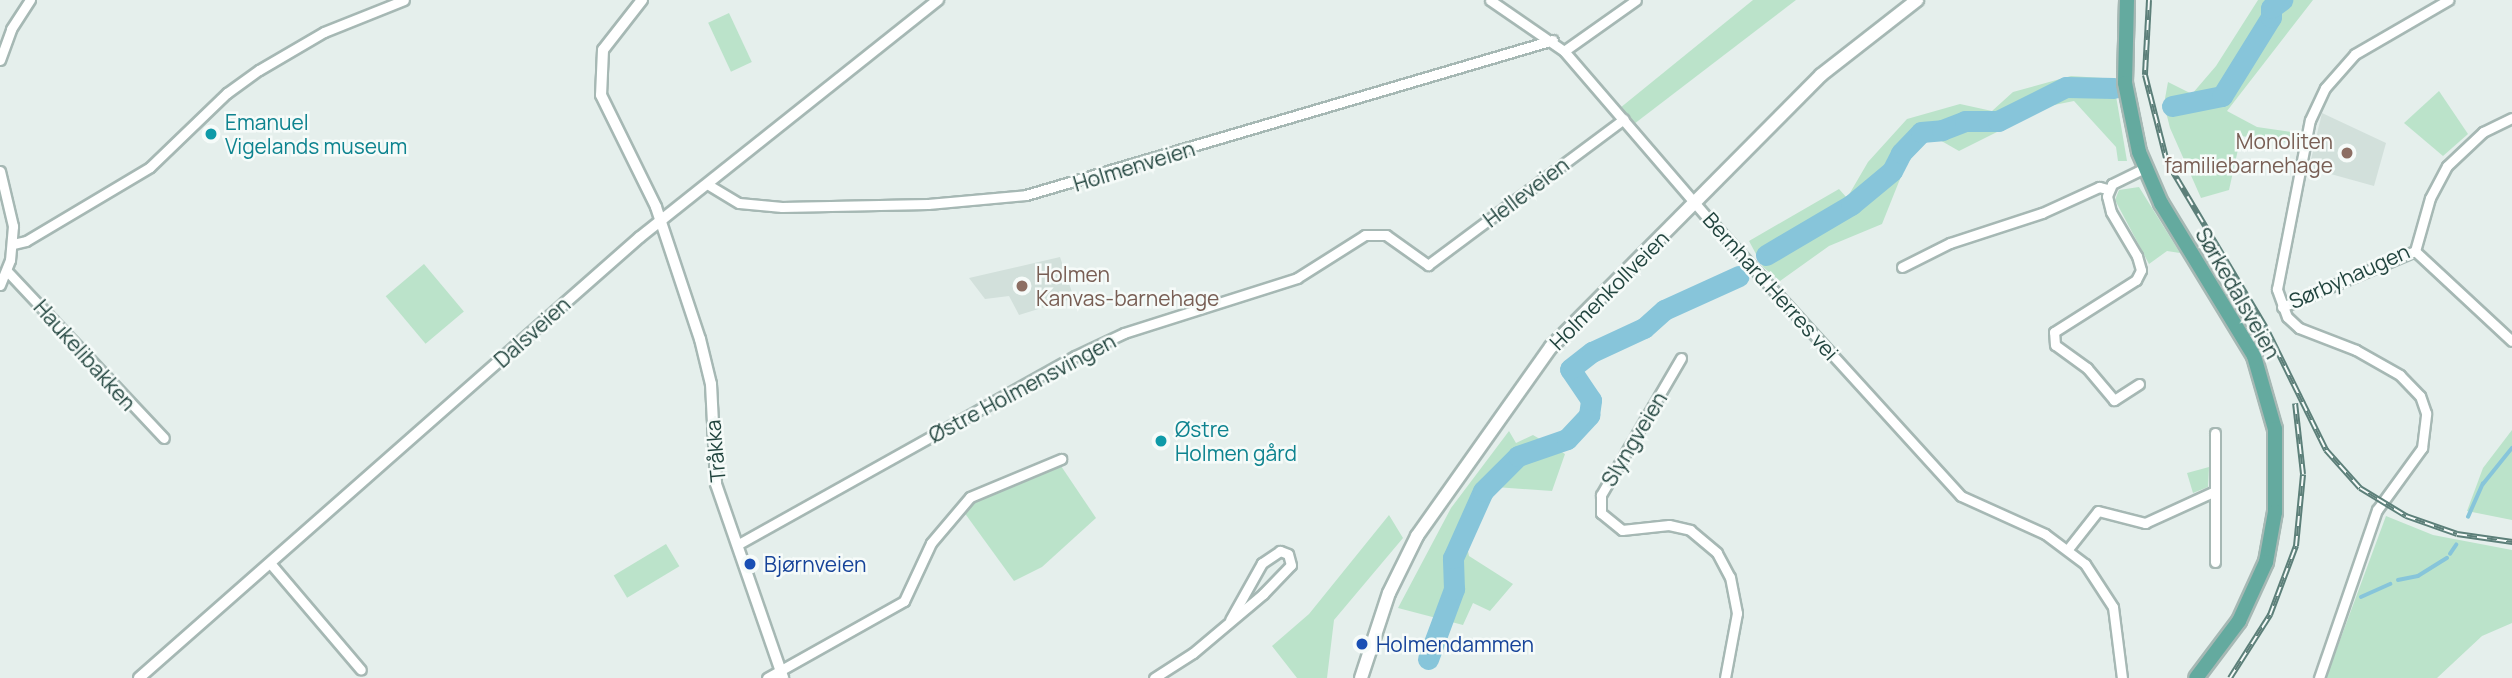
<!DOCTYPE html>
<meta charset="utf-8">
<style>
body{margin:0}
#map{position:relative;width:2512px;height:678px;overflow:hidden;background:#e5efec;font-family:Manrope,sans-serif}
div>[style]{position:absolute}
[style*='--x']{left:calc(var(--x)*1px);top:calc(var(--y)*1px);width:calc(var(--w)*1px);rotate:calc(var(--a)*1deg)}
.built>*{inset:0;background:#d2e0db}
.green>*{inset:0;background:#bbe3ca;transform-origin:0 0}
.stream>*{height:3.5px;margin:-1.75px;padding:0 1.75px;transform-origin:1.75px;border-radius:1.75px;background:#87c5da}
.river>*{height:21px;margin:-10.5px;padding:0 10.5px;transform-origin:10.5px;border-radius:10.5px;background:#87c5da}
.roads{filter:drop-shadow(2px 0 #a6b8b4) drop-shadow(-2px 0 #a6b8b4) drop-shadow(0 2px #a6b8b4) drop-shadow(0 -2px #a6b8b4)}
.minor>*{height:9px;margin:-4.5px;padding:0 4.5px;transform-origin:4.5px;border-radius:4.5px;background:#fff}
.tertiary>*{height:10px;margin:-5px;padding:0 5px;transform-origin:5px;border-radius:5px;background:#fff}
.secondary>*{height:12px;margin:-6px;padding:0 6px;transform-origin:6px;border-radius:6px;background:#fff}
.primary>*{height:14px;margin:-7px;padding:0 7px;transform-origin:7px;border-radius:7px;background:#64aa9f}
.rail>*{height:6px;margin-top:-3px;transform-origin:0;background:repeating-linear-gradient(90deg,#f6fbf9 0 10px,#5c7f79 0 20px);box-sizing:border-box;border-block:2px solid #5c7f79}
.dots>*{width:19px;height:19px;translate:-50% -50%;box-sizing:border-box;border:4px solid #f6fbf9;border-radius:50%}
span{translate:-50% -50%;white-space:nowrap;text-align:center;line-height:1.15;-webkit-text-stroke:5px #f6fbf9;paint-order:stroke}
.culture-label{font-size:21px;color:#0d838f}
.left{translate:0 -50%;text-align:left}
.education-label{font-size:21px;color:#785e54}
.right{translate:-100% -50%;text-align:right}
.street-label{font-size:21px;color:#21443e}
.transit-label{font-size:21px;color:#164399}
</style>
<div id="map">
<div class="built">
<div style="clip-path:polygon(2322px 113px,2386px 143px,2374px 186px,2309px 168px)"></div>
<div style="clip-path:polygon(1060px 257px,1074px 298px,1019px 315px,1009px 296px,985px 299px,969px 278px)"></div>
</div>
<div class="green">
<div style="clip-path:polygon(1753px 0,1796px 0,1634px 124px,1620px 108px)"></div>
<div style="clip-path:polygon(2258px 0,2313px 0,2227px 111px,2257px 127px,2299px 133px,2297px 144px,2241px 136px,2229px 190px,2201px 198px,2170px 128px,2164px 104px,2168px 82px,2192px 94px,2216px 66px)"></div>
<div style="left:729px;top:13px;width:54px;height:23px;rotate:65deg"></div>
<div style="clip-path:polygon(2071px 76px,2102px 78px,2114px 84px,2127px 161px,2118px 161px,2116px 147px,2074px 101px,2049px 106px,1959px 151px,1931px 135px,1906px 164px,1882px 224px,1829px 246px,1780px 281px,1763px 267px,1749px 241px,1839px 189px,1847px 198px,1868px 162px,1907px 119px,1960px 104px,1992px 111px,2013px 92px)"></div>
<div style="clip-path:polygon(2439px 91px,2468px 134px,2443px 156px,2404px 123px)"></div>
<div style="clip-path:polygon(2139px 187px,2180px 253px,2167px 251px,2149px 264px,2115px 200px,2119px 190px)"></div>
<div style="left:424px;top:264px;width:62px;height:50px;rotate:50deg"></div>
<div style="clip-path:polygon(2512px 430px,2512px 520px,2467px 511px,2483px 468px)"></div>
<div style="clip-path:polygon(1509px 431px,1516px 443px,1533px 435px,1565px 454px,1552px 491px,1482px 486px,1461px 518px,1469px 556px,1513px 584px,1490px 611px,1473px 603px,1463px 625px,1398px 608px,1451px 508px)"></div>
<div style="clip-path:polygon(1059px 463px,1096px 518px,1042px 567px,1014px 581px,961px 508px,979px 494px)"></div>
<div style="clip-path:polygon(2209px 467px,2208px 487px,2193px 493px,2187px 473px)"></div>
<div style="clip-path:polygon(1389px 515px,1403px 538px,1334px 620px,1327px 678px,1297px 678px,1272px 646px,1309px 614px)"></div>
<div style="clip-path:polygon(2386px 516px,2433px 535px,2512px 550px,2512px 623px,2482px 636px,2437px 678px,2326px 678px)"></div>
<div style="left:666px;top:544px;width:26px;height:61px;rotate:59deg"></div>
</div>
<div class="stream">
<div style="--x:2468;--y:517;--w:36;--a:-66"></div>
<div style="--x:2483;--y:484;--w:46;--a:-51.1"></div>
<div style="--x:2450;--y:554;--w:11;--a:-56"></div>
<div style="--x:2398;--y:580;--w:20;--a:-11"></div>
<div style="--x:2418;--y:576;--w:34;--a:-32"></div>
<div style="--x:2361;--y:597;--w:32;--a:-24"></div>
</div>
<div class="river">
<div style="--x:2172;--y:106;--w:51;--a:-11.3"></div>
<div style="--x:2222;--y:96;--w:93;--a:-58.2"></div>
<div style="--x:2271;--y:17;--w:9;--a:-90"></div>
<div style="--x:2271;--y:8;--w:14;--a:-36"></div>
<div style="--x:1766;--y:255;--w:99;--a:-30.5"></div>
<div style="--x:1851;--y:205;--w:53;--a:-39.7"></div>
<div style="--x:1892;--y:171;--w:20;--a:-63"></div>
<div style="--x:1901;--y:153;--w:29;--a:-46"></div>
<div style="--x:1921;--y:132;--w:21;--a:-5"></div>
<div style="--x:1942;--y:130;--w:25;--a:-21"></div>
<div style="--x:1965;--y:121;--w:33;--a:0"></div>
<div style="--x:1998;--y:121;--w:76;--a:-26.6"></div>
<div style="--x:2066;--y:87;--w:48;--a:1.2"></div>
<div style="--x:1428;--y:659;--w:75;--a:-69.6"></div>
<div style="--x:1454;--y:589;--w:31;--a:-92"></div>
<div style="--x:1453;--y:558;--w:73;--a:-65.9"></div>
<div style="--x:1483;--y:491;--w:49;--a:-45"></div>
<div style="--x:1518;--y:456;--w:52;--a:-19.1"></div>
<div style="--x:1567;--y:439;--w:33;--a:-47"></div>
<div style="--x:1589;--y:415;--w:15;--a:-82"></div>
<div style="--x:1591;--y:400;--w:37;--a:-124"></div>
<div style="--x:1570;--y:369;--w:28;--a:-38"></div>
<div style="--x:1592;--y:352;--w:57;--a:-24.8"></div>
<div style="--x:1644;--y:328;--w:27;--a:-42"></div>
<div style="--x:1664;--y:310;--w:82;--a:-24.4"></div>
</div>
<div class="roads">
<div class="minor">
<div style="--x:1490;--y:0;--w:90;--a:34.6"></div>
<div style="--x:1564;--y:51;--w:219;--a:49.3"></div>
<div style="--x:1707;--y:217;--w:377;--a:47.7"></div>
<div style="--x:1961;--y:496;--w:92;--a:24.3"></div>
<div style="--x:2045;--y:534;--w:50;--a:36.9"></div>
<div style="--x:2085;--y:564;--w:51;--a:56.9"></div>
<div style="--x:2113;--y:607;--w:72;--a:82.8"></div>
<div style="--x:1564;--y:51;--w:88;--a:-35.3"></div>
<div style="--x:0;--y:60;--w:33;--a:-70"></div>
<div style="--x:11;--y:29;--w:35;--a:-57"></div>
<div style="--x:0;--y:171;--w:57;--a:76.7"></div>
<div style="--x:13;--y:226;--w:34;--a:95"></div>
<div style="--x:10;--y:260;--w:27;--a:112"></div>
<div style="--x:707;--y:184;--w:37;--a:31"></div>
<div style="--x:739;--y:203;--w:43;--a:5.3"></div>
<div style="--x:782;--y:207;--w:146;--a:-1.2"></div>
<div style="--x:928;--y:204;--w:98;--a:-5.2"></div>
<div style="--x:1026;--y:195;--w:549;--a:-16.39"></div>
<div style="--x:13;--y:244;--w:13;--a:-13"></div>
<div style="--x:26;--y:241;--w:144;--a:-30.8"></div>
<div style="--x:150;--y:167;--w:107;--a:-43.9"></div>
<div style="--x:227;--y:93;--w:39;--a:-36"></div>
<div style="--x:259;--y:70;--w:75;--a:-30.3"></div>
<div style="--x:324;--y:32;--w:86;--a:-21.8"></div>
<div style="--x:2415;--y:251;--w:132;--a:42.9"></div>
<div style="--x:1902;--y:267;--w:54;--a:-26.6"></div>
<div style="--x:1950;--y:243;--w:97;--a:-18.1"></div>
<div style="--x:2042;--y:213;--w:63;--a:-24.5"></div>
<div style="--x:2099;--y:187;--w:9;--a:13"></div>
<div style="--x:7;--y:271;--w:229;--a:46.8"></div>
<div style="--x:2282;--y:307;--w:144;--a:-22.8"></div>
<div style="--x:2415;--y:251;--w:55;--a:-74.2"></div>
<div style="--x:2430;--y:198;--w:36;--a:-62"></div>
<div style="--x:2447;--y:166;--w:50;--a:-43.4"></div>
<div style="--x:2483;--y:132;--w:32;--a:-26"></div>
<div style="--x:1681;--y:358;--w:159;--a:120.3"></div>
<div style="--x:1601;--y:495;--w:18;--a:90"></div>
<div style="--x:1601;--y:513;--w:27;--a:39"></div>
<div style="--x:1622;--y:530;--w:47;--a:-6.1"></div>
<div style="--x:1669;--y:525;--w:22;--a:13"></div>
<div style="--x:1690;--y:530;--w:35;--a:40"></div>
<div style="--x:1717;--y:553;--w:27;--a:62"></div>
<div style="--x:1730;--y:577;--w:37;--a:79"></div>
<div style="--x:1737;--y:613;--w:66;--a:100.5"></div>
<div style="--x:2139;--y:384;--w:30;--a:147"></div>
<div style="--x:2114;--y:400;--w:42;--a:-130.2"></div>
<div style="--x:2087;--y:368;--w:39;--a:-144"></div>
<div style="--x:2055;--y:345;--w:13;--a:-94"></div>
<div style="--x:2054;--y:332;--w:97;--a:-32.4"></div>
<div style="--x:2136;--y:280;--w:11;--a:-63"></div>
<div style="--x:2141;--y:270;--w:15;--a:-106"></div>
<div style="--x:2137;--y:256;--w:51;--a:-120.6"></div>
<div style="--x:2111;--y:212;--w:16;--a:-104"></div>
<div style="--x:2107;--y:196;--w:13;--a:-67"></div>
<div style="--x:2112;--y:184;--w:37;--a:-26"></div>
<div style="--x:2215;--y:433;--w:129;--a:90"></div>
<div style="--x:737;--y:545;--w:387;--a:-29.2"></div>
<div style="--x:1075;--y:356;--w:54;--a:-25.1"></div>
<div style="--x:1124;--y:333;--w:182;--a:-17.6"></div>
<div style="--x:1297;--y:278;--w:80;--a:-32.3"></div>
<div style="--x:1365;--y:235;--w:21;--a:0"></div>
<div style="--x:1386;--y:235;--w:52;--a:35.5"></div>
<div style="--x:1428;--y:265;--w:244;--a:-36.7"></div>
<div style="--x:2068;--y:549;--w:48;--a:-51.7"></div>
<div style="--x:2098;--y:511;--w:49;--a:14.3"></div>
<div style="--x:2145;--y:523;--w:75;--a:-24.5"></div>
<div style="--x:270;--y:563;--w:140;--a:49.6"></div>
<div style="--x:767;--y:678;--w:157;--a:-29.3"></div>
<div style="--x:904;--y:601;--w:64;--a:-65"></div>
<div style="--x:931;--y:543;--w:60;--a:-49.7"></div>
<div style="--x:970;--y:497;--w:99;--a:-22.7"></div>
<div style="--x:1154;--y:678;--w:46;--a:-32.7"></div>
<div style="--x:1193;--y:653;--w:92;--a:-40.1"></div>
<div style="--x:1263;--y:594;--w:40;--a:-46"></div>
<div style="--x:1291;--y:565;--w:11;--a:-105"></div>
<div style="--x:1288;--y:554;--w:9;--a:-159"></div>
<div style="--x:1280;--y:551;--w:22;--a:146"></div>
<div style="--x:1262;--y:563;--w:65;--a:119.3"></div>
<div style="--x:2319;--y:678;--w:178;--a:-71"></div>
<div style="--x:2377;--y:510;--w:77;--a:-54"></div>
<div style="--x:2422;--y:448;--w:35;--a:-83"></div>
<div style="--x:2426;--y:413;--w:18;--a:-109"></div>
<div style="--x:2420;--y:396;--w:29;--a:-134"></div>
<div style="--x:2400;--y:375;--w:51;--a:-150.4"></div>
<div style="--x:2356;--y:350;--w:61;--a:-158.9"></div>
<div style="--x:2299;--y:328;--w:16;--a:-137"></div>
<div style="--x:2287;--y:317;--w:30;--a:-110"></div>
<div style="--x:2277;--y:289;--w:172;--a:-79"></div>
<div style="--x:2310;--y:120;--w:35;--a:-65"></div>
<div style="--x:2325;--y:88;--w:45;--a:-48.6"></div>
<div style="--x:2355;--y:54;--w:108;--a:-30.1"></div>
</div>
<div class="tertiary">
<div style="--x:642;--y:0;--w:63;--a:128"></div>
<div style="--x:603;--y:50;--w:45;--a:92.5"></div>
<div style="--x:601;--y:95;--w:125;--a:63.8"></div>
<div style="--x:656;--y:207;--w:139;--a:71.6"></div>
<div style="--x:700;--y:339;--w:46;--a:76.3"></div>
<div style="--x:711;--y:384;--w:100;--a:87.1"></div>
<div style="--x:716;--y:484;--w:205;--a:70.9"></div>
<div style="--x:139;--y:678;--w:667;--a:-41.36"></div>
<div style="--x:640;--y:237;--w:381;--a:-38.5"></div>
</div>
<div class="secondary">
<div style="--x:1361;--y:678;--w:89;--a:-71.8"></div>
<div style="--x:1389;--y:593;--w:64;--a:-63.8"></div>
<div style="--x:1417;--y:536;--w:232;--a:-54.7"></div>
<div style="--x:1551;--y:347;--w:383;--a:-45.2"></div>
<div style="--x:1821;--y:75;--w:122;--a:-38"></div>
</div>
<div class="primary">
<div style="--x:2127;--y:0;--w:83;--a:91.4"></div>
<div style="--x:2125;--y:83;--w:70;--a:78.5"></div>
<div style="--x:2139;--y:152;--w:56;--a:66.7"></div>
<div style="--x:2161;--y:203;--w:179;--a:58.7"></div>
<div style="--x:2254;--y:356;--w:76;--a:74"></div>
<div style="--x:2275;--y:429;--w:83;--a:90"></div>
<div style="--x:2275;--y:512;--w:51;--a:100.2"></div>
<div style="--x:2266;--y:562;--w:65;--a:114.6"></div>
<div style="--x:2239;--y:621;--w:71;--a:127"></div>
</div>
</div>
<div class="rail">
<div style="--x:2149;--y:0;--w:75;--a:93.1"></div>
<div style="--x:2145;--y:75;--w:90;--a:75.8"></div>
<div style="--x:2167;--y:162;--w:196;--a:59.2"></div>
<div style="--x:2267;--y:330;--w:134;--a:63.8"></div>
<div style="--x:2326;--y:450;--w:51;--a:48.2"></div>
<div style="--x:2360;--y:488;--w:54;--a:31.3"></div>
<div style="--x:2406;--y:516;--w:54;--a:19.4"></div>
<div style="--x:2457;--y:534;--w:56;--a:8.3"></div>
<div style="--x:2230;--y:678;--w:75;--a:-57.6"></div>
<div style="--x:2270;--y:615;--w:74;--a:-69.4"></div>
<div style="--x:2296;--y:546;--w:72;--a:-84.4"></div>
<div style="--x:2303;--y:474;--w:71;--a:-96.4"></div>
</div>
<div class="dots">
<div style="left:211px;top:134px;background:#0f9aa8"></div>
<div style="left:2347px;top:153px;background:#8d6e63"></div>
<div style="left:1022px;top:286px;background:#8d6e63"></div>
<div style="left:1161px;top:441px;background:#0f9aa8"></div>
<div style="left:750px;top:564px;background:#1a4fb4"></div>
<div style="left:1362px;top:644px;background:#1a4fb4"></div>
</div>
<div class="culture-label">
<span class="left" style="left:225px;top:134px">Emanuel<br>Vigelands museum</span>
<span class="left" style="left:1175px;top:441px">Østre<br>Holmen gård</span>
</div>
<div class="education-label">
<span class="right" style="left:2333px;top:153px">Monoliten<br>familiebarnehage</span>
<span class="left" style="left:1036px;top:286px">Holmen<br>Kanvas-barnehage</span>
</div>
<div class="street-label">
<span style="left:1134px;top:166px;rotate:-17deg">Holmenveien</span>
<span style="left:1526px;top:192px;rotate:-37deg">Helleveien</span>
<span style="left:2349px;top:276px;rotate:-24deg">Sørbyhaugen</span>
<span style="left:1771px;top:286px;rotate:48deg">Bernhard Herres vei</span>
<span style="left:1609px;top:290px;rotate:-45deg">Holmenkollveien</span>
<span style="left:2238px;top:293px;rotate:60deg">Sørkedalsveien</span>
<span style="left:532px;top:332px;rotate:-42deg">Dalsveien</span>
<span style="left:85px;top:355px;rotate:48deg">Haukelibakken</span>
<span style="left:1022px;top:388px;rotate:-28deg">Østre Holmensvingen</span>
<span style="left:1634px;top:439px;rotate:-59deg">Slyngveien</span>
<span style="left:715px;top:451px;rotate:-95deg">Tråkka</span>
</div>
<div class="transit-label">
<span class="left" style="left:764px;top:564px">Bjørnveien</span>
<span class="left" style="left:1376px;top:644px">Holmendammen</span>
</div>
</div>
